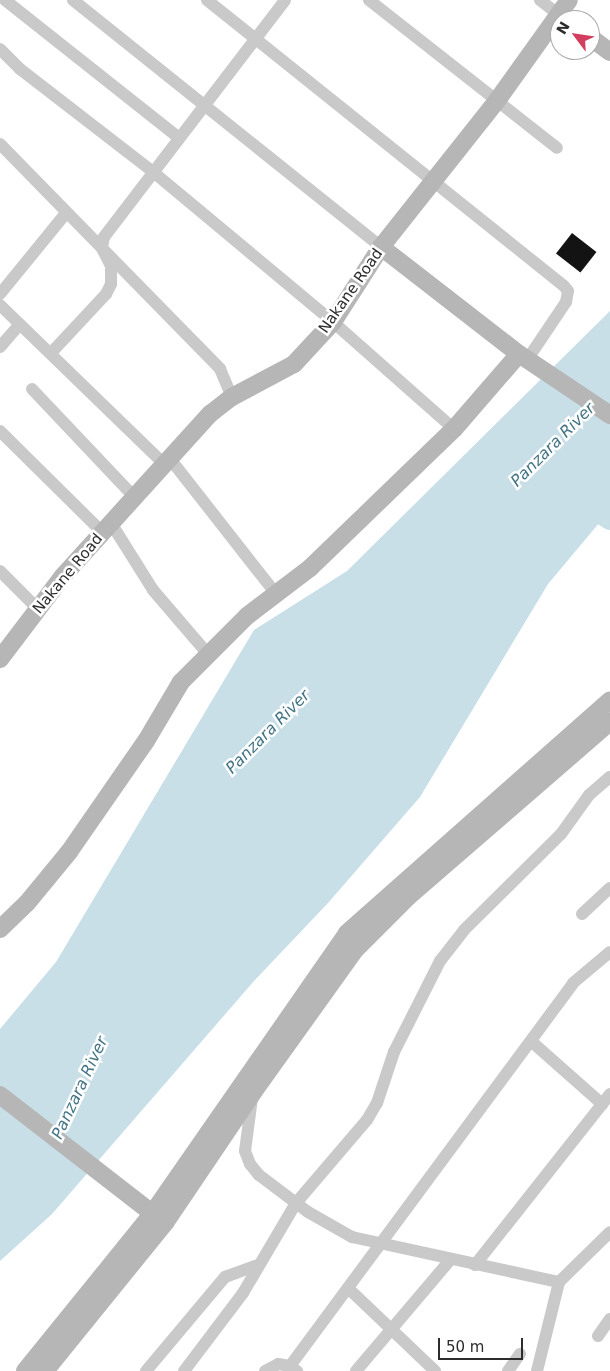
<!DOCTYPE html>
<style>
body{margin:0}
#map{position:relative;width:610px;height:1371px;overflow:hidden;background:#fff;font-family:"DejaVu Sans",sans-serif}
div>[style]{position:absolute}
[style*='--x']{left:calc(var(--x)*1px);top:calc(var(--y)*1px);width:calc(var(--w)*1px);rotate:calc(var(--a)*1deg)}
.water>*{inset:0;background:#c8dfe7}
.river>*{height:20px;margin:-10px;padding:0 10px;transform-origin:10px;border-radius:10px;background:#c8dfe7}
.building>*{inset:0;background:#131313;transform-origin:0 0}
.street>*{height:12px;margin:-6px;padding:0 6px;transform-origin:6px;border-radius:6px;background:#c9c9c9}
.secondary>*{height:18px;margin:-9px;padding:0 9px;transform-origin:9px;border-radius:9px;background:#b6b6b6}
span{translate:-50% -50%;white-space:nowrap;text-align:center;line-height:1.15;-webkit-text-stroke:5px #fff;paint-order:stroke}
.street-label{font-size:15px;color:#2c2c2c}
.water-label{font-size:16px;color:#437485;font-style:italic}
.north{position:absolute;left:550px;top:10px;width:50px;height:50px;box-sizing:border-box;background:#fff;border:1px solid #ababab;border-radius:50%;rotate:301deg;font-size:14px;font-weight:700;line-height:20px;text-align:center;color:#2c2c2c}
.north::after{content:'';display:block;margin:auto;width:18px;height:22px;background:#d23e5d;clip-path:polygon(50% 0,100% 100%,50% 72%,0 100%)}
.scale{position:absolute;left:438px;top:1338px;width:85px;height:22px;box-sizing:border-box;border:2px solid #2c2c2c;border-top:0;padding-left:6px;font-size:15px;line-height:18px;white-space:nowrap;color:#2c2c2c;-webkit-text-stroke:4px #fff;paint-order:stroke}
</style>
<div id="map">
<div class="water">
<div style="clip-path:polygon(610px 311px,610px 510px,548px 584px,420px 797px,328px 903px,254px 981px,52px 1214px,0 1261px,0 1029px,56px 962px,254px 630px,347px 571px)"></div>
</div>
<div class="river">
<div style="--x:582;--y:502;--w:33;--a:33"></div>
</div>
<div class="building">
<div style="left:572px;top:233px;width:31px;height:26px;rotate:38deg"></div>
</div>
<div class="street">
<div style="--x:5;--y:0;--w:221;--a:38.4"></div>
<div style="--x:73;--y:0;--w:395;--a:38.7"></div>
<div style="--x:207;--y:0;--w:457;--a:38.7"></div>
<div style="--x:564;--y:286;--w:6;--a:51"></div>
<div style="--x:568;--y:291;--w:11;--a:100"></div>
<div style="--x:566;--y:302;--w:70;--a:123.9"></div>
<div style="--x:369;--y:0;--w:239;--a:38.2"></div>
<div style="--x:540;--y:0;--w:23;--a:38"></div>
<div style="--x:0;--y:49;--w:28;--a:45"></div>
<div style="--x:20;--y:69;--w:167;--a:37.7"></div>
<div style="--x:152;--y:171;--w:236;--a:39.8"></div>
<div style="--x:333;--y:322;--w:162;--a:41.5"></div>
<div style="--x:0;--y:144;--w:315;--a:45.6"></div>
<div style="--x:220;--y:369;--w:30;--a:67"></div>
<div style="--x:0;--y:294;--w:104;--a:-50.8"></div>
<div style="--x:0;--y:305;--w:231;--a:44.1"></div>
<div style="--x:0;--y:347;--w:30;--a:-49"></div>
<div style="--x:51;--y:353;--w:81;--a:-47"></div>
<div style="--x:106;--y:294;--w:11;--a:-63"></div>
<div style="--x:111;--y:284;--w:18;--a:-90"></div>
<div style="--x:111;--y:266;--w:20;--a:-117"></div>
<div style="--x:102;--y:248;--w:11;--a:-80"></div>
<div style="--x:104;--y:237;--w:298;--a:-52.6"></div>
<div style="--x:32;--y:389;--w:150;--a:46.6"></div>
<div style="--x:0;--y:431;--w:144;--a:44.7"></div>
<div style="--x:171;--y:460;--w:170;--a:51.9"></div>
<div style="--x:111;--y:523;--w:79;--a:57.9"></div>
<div style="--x:153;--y:590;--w:83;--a:49.4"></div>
<div style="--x:0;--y:571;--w:54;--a:45"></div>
<div style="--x:582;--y:914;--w:38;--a:-43"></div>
<div style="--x:532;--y:1042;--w:94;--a:41.5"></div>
<div style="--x:252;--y:1098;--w:53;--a:97.5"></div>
<div style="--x:245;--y:1151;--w:14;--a:69"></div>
<div style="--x:250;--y:1164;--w:14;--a:51"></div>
<div style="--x:259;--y:1175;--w:61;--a:37.1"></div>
<div style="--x:308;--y:1212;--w:51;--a:29.6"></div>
<div style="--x:352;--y:1237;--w:212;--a:12.3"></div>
<div style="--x:475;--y:1265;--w:218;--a:-51.7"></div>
<div style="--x:349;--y:1289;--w:119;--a:43.6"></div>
<div style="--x:598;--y:1336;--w:21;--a:-55"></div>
<div style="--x:290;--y:1366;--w:476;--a:-53.5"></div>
<div style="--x:573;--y:983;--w:48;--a:-40"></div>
<div style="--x:146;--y:1371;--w:123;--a:-50"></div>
<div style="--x:225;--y:1277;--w:33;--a:-20"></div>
<div style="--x:184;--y:1371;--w:98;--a:-52.9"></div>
<div style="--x:243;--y:1293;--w:104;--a:-59.5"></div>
<div style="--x:296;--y:1203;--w:109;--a:-49.5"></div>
<div style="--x:367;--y:1120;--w:20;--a:-60"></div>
<div style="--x:377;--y:1103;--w:54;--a:-71.6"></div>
<div style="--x:394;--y:1052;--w:102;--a:-63.2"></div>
<div style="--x:440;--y:961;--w:39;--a:-52"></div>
<div style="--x:464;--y:930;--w:136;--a:-44.7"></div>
<div style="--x:561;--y:834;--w:48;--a:-54.3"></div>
<div style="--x:589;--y:795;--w:28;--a:-41"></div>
<div style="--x:265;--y:1371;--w:15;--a:-28"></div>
<div style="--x:278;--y:1364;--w:12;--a:9"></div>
<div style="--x:290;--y:1366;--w:9;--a:36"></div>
<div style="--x:356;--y:1371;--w:145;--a:-49.7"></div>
<div style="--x:508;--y:1371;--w:21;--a:-55"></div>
<div style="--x:537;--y:1371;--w:92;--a:-76.1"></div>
<div style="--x:559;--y:1282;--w:71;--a:-44.4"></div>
</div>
<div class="secondary">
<div style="--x:590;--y:37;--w:25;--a:37"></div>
<div style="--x:381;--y:247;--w:175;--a:37.8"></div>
<div style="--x:519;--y:354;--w:110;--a:33.8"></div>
<div style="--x:0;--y:659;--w:104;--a:-52.8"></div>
<div style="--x:63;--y:576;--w:219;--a:-47.8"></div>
<div style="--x:210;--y:414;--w:28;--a:-38"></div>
<div style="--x:232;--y:397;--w:70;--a:-28"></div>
<div style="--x:294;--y:364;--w:57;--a:-47.1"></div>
<div style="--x:333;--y:322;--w:89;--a:-57.4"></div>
<div style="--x:381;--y:247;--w:185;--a:-51.6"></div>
<div style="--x:496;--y:102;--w:125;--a:-54.4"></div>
<div style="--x:0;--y:929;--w:37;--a:-44"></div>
<div style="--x:27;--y:903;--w:66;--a:-50.5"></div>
<div style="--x:69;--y:852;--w:135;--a:-55.3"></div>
<div style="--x:146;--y:741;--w:69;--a:-59.3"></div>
<div style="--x:181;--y:682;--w:93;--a:-45"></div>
<div style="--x:247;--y:616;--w:79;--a:-37.3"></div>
<div style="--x:310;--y:568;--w:200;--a:-44"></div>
<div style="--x:454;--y:429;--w:99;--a:-49.1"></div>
<div style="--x:0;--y:1095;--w:204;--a:37.8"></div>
<div style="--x:25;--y:1371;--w:202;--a:-51"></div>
<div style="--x:152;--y:1214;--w:342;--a:-55.2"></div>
<div style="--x:347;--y:933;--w:351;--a:-41.5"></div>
<div style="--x:45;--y:1371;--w:191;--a:-51"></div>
<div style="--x:165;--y:1223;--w:159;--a:-56"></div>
<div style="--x:254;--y:1091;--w:173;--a:-54.4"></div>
<div style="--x:355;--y:950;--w:76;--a:-45"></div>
<div style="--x:409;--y:896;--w:266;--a:-40.9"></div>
</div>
<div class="street-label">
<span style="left:351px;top:291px;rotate:-55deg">Nakane Road</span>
<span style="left:68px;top:574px;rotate:-50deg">Nakane Road</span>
</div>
<div class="water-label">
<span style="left:553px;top:445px;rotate:-45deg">Panzara River</span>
<span style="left:268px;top:732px;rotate:-45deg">Panzara River</span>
<span style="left:80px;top:1088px;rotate:-65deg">Panzara River</span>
</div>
<div class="north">N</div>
<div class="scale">50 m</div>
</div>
